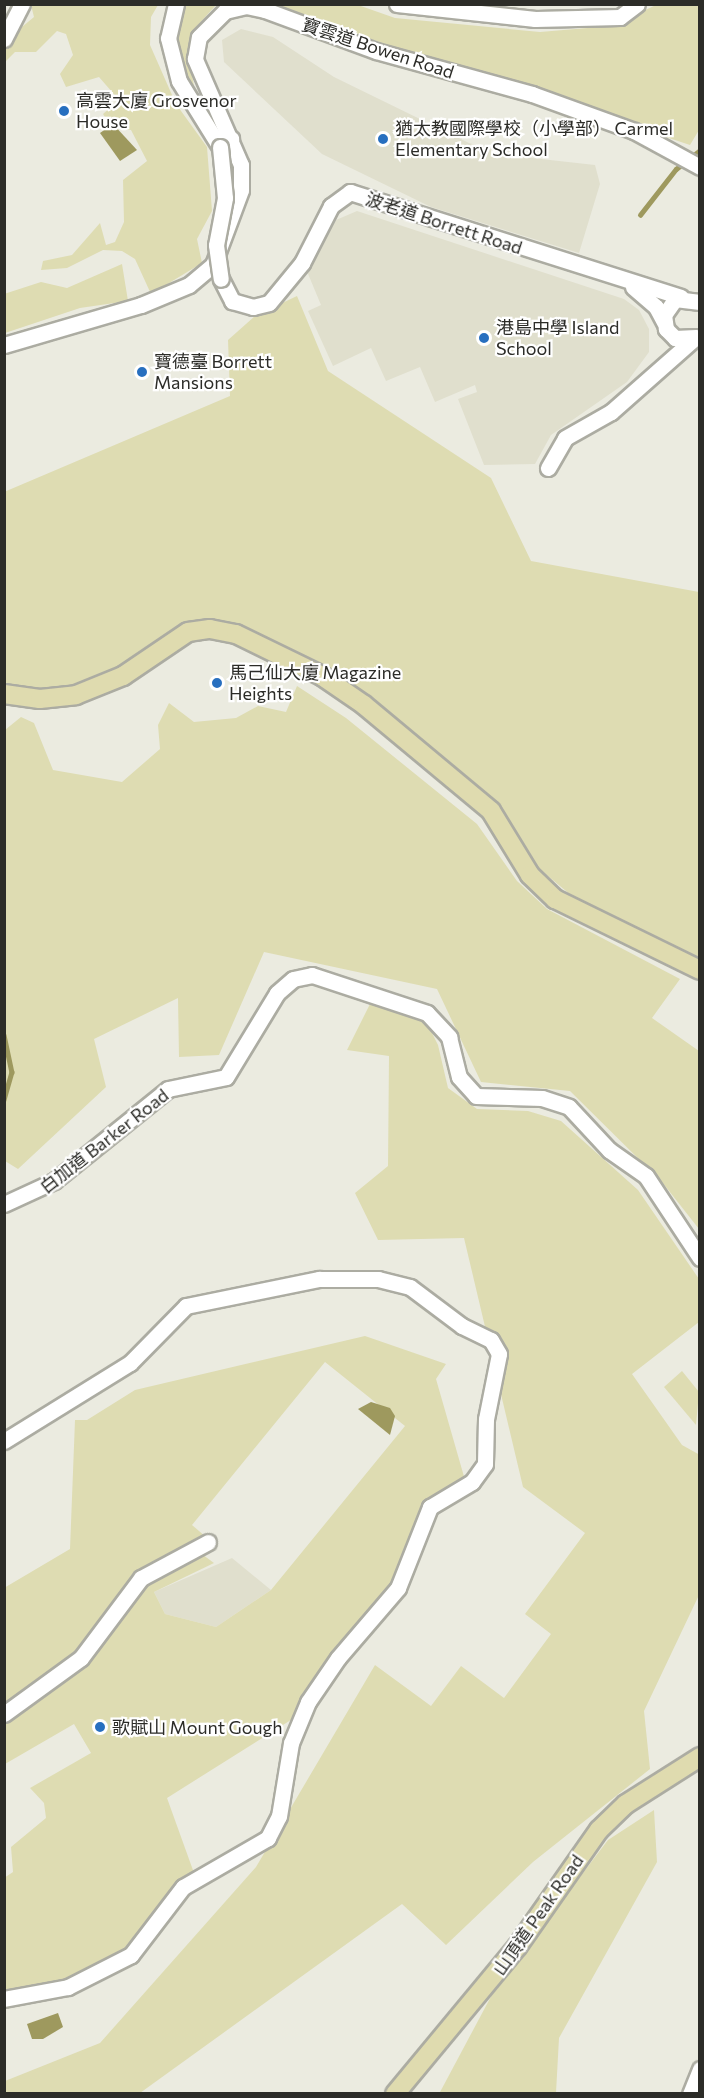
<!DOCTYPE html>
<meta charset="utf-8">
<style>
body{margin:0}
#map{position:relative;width:704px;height:2098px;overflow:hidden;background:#ebebe0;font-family:Commissioner,"Noto Sans TC",sans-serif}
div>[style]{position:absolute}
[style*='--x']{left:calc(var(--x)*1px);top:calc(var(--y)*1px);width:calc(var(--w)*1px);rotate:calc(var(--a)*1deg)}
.built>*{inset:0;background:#e0dfcd}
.green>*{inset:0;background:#dedcb2}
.water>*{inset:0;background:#9e995e}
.stream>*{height:4.5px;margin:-2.25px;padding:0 2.25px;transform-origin:2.25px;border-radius:2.25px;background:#9e995e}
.roads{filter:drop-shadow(2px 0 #acaca2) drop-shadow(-2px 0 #acaca2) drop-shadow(0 2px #acaca2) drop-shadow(0 -2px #acaca2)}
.minor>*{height:15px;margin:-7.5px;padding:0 7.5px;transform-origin:7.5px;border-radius:7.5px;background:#fff}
.major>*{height:18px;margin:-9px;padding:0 9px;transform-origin:9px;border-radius:9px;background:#dfdbaf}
.bridges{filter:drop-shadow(2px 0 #acaca2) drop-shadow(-2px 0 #acaca2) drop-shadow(0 2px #acaca2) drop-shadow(0 -2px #acaca2)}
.minor-bridge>*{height:15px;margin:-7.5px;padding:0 7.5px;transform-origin:7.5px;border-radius:7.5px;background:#fff}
.dots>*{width:16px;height:16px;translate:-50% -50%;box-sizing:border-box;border:3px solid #fff;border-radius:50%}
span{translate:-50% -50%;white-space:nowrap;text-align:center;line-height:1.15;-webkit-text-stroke:4.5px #fff;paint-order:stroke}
.street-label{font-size:18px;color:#2c2c28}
.poi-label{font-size:18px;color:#2c2c28}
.left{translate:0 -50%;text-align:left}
.frame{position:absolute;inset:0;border:6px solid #2c2c28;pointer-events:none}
</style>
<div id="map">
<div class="built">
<div style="clip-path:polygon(241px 29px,273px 37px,334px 77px,469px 143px,514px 156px,595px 165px,600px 184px,579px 253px,431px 207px,322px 154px,224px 62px,222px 40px)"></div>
<div style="clip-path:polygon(357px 211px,624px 299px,639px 310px,649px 329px,649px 352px,627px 382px,551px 435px,535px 464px,484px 465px,458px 399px,477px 392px,475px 385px,435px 402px,420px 367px,386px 381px,371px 348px,333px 366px,308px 311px,321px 305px,306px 269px,336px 220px)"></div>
<div style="clip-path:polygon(232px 1558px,271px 1590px,216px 1627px,165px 1614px,154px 1592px)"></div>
</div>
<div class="green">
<div style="clip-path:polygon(31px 5px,158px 5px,151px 17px,150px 45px,176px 104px,207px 147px,212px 211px,197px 239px,202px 263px,151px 294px,135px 259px,122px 251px,103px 250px,67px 268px,41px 270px,43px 261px,72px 255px,100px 223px,106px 245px,115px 242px,124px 222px,123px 180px,147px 161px,131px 130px,111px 127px,103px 114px,119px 100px,99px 77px,66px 87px,60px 74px,73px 55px,66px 34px,57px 31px,36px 52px,15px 52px,5px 62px,5px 41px,34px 17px)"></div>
<div style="clip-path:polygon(186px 5px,216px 5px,197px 26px,189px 57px,195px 92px,177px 56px,176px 24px)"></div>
<div style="clip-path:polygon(268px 5px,358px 5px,395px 18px,540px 32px,611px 26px,656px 5px,699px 5px,699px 130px,690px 145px)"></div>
<div style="clip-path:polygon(122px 264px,128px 301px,80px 308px,5px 333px,4px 294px,41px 282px,67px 288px)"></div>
<div style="clip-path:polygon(297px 296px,328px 371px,491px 478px,531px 561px,699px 592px,699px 957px,578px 901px,536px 866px,494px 806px,235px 625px,204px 622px,83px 695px,15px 688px,5px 682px,4px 492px,230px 396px,228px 340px,255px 316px)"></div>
<div style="clip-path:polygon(297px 686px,346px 718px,477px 824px,517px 881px,547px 909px,680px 979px,652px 1018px,699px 1051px,699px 1229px,662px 1182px,570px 1091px,481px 1082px,437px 989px,264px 952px,219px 1055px,179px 1057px,178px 998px,94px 1039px,106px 1087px,18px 1169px,5px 1161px,5px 730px,21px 717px,34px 723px,53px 770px,122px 782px,160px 749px,158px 725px,169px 703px,194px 722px,236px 718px,258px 706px,286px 712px)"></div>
<div style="clip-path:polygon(371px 1002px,423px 1015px,438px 1045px,448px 1088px,477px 1109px,528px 1111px,561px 1121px,638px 1190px,699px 1279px,699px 1322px,632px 1374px,682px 1445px,700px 1455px,699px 1595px,644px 1711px,650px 1769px,533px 1862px,446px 1945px,402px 1904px,140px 2093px,5px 2094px,5px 2081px,100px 2043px,256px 1867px,375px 1665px,431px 1706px,461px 1666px,504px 1698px,551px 1634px,525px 1614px,585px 1533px,523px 1487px,464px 1238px,378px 1240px,355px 1193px,388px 1166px,389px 1056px,347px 1050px)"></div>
<div style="clip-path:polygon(365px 1336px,446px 1364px,436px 1379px,465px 1480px,424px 1506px,398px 1575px,294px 1718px,167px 1798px,194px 1873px,167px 1895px,125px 1951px,66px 1982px,5px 1993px,4px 1878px,13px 1872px,11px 1847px,46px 1818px,44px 1803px,30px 1788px,91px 1753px,74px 1724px,5px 1764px,5px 1721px,85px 1662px,134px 1591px,199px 1552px,214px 1563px,154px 1592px,165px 1614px,216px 1627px,271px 1590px,405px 1426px,325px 1362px,192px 1525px,206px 1537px,137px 1573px,76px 1655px,5px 1708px,4px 1588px,70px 1549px,75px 1420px,87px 1420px,135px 1390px)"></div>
<div style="clip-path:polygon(682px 1371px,699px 1392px,696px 1425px,664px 1387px)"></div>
<div style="clip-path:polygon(654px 1810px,657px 1862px,559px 2038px,556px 2093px,439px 2094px,495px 1989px,608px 1840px)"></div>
</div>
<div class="water">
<div style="clip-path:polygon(113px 124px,137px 150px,120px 161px,100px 133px)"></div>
<div style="clip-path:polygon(371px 1402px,390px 1408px,395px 1416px,390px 1435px,358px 1409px)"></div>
<div style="clip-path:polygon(58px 2013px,63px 2027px,43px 2039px,32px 2039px,27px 2024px)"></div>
</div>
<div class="stream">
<div style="--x:640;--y:215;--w:58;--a:-52"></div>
<div style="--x:676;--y:169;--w:31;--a:-38"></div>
<div style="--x:4;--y:1035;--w:38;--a:78"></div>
<div style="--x:12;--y:1072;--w:29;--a:106"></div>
</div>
<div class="roads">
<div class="minor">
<div style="--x:176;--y:4;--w:35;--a:103"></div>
<div style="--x:168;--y:38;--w:44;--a:75.7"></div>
<div style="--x:179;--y:81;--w:78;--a:58.2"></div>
<div style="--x:220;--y:147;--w:14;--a:-36"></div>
<div style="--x:397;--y:4;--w:139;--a:6.2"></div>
<div style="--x:535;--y:19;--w:85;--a:-1.3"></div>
<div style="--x:620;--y:17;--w:21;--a:-37"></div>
<div style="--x:4;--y:39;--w:39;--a:-63"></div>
<div style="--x:221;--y:279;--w:25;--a:63"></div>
<div style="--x:232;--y:301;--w:22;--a:16"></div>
<div style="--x:253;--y:307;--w:16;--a:-14"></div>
<div style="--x:269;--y:303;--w:52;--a:-50.5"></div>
<div style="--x:302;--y:263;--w:64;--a:-63"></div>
<div style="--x:331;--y:206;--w:24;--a:-36"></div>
<div style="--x:350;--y:192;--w:347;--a:17.6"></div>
<div style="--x:633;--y:287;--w:30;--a:41"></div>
<div style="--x:656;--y:307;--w:17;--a:62"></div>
<div style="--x:696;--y:337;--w:21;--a:177"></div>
<div style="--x:675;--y:338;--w:13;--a:-135"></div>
<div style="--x:666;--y:329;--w:14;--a:-98"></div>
<div style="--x:664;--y:315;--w:19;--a:-55"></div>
<div style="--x:675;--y:299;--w:25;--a:7"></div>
<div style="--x:4;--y:345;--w:143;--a:-16.3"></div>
<div style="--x:141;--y:305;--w:52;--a:-22.6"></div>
<div style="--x:189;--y:285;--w:31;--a:-40"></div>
<div style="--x:213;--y:265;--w:80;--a:-69.5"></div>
<div style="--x:241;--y:190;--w:25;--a:-90"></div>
<div style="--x:241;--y:165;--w:116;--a:-113.5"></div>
<div style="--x:195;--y:59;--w:22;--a:-80"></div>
<div style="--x:199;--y:37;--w:37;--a:-45"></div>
<div style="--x:225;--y:11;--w:22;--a:-13"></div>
<div style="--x:246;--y:6;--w:19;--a:12"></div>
<div style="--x:265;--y:10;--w:118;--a:20.3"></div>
<div style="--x:376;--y:51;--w:162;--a:15.4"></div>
<div style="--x:532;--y:94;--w:109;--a:19.9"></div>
<div style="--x:634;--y:131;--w:75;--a:28.6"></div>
<div style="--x:548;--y:468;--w:34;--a:-60"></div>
<div style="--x:565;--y:438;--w:53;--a:-29.5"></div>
<div style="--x:611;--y:412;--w:112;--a:-41.4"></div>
<div style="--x:4;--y:1204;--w:55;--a:-24.7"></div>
<div style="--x:54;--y:1181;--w:146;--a:-38.9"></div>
<div style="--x:168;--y:1089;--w:59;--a:-11.7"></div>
<div style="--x:226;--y:1077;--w:98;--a:-58.7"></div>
<div style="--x:277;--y:993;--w:21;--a:-41"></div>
<div style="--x:293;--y:979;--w:19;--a:-12"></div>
<div style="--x:312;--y:975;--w:121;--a:18.3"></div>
<div style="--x:427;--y:1013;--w:33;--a:47"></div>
<div style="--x:449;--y:1037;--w:41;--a:76"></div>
<div style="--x:459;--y:1077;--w:25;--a:48"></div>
<div style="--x:476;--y:1096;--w:66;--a:1.7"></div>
<div style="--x:542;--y:1098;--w:28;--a:18"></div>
<div style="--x:569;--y:1107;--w:59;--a:47.1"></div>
<div style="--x:609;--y:1150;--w:45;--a:35.1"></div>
<div style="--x:646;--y:1176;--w:98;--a:56.6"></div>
<div style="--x:4;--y:1441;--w:148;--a:-31.8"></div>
<div style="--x:130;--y:1363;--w:80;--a:-45.5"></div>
<div style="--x:186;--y:1306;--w:136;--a:-11.5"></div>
<div style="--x:319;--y:1279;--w:59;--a:0"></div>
<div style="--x:378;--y:1279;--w:33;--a:14"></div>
<div style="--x:410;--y:1287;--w:65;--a:36.9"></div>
<div style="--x:462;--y:1326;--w:32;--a:26"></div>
<div style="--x:491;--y:1340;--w:16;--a:60"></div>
<div style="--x:499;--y:1354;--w:66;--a:101.3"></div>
<div style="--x:486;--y:1419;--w:45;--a:91.3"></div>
<div style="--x:485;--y:1464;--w:22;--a:126"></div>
<div style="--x:472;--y:1482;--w:49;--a:149.2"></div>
<div style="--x:430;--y:1507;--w:87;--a:111.6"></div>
<div style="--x:398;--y:1588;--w:92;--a:130.6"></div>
<div style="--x:338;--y:1658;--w:53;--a:124.3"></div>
<div style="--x:308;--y:1702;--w:44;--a:112.5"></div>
<div style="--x:291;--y:1743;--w:74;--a:99.3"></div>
<div style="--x:279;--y:1816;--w:25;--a:117"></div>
<div style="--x:268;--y:1838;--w:98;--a:150"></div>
<div style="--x:183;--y:1887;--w:86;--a:127.4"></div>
<div style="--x:131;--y:1955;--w:71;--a:153.1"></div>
<div style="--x:68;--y:1987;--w:65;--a:169.4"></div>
<div style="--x:4;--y:1714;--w:95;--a:-36"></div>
<div style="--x:81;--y:1658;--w:100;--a:-53.1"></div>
<div style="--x:141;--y:1578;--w:76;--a:-28.2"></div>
<div style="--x:690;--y:2094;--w:27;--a:-68"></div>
</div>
<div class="major">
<div style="--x:4;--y:694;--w:36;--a:8"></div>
<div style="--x:40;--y:699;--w:36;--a:-6"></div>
<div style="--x:76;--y:695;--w:51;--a:-22"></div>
<div style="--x:123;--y:676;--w:78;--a:-34.1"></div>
<div style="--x:188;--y:632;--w:22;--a:-8"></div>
<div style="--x:210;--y:629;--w:26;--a:11"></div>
<div style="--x:236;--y:634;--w:96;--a:26"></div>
<div style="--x:322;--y:676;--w:51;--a:34.6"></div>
<div style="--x:364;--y:705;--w:165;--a:39.8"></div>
<div style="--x:491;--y:811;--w:75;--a:58.6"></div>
<div style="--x:530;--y:875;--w:35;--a:44"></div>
<div style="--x:555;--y:899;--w:161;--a:26.1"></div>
<div style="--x:395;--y:2094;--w:191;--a:-50.3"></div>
<div style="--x:517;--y:1947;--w:143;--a:-55"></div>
<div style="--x:599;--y:1830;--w:37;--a:-44"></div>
<div style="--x:626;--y:1804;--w:88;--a:-32.4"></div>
</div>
</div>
<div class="bridges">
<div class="minor-bridge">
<div style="--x:220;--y:147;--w:51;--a:84.4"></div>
<div style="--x:225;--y:198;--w:48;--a:100.8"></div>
<div style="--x:216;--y:245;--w:34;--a:82"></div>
</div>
</div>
<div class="dots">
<div style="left:64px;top:111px;background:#276fbf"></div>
<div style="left:383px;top:139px;background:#276fbf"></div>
<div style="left:484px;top:338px;background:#276fbf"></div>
<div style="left:142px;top:372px;background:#276fbf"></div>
<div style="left:217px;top:683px;background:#276fbf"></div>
<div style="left:100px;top:1727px;background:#276fbf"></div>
</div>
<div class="street-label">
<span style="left:378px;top:48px;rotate:18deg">寶雲道 Bowen Road</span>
<span style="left:444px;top:223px;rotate:18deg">波老道 Borrett Road</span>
<span style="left:104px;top:1141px;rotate:-38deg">白加道 Barker Road</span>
<span style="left:538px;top:1915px;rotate:-55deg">山頂道 Peak Road</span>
</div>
<div class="poi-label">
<span class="left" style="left:76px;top:111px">高雲大廈 Grosvenor<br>House</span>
<span class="left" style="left:395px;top:139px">猶太教國際學校（小學部） Carmel<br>Elementary School</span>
<span class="left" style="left:496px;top:338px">港島中學 Island<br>School</span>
<span class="left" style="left:154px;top:372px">寶德臺 Borrett<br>Mansions</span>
<span class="left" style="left:229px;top:683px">馬己仙大廈 Magazine<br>Heights</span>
<span class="left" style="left:112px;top:1727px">歌賦山 Mount Gough</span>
</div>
<div class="frame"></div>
</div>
